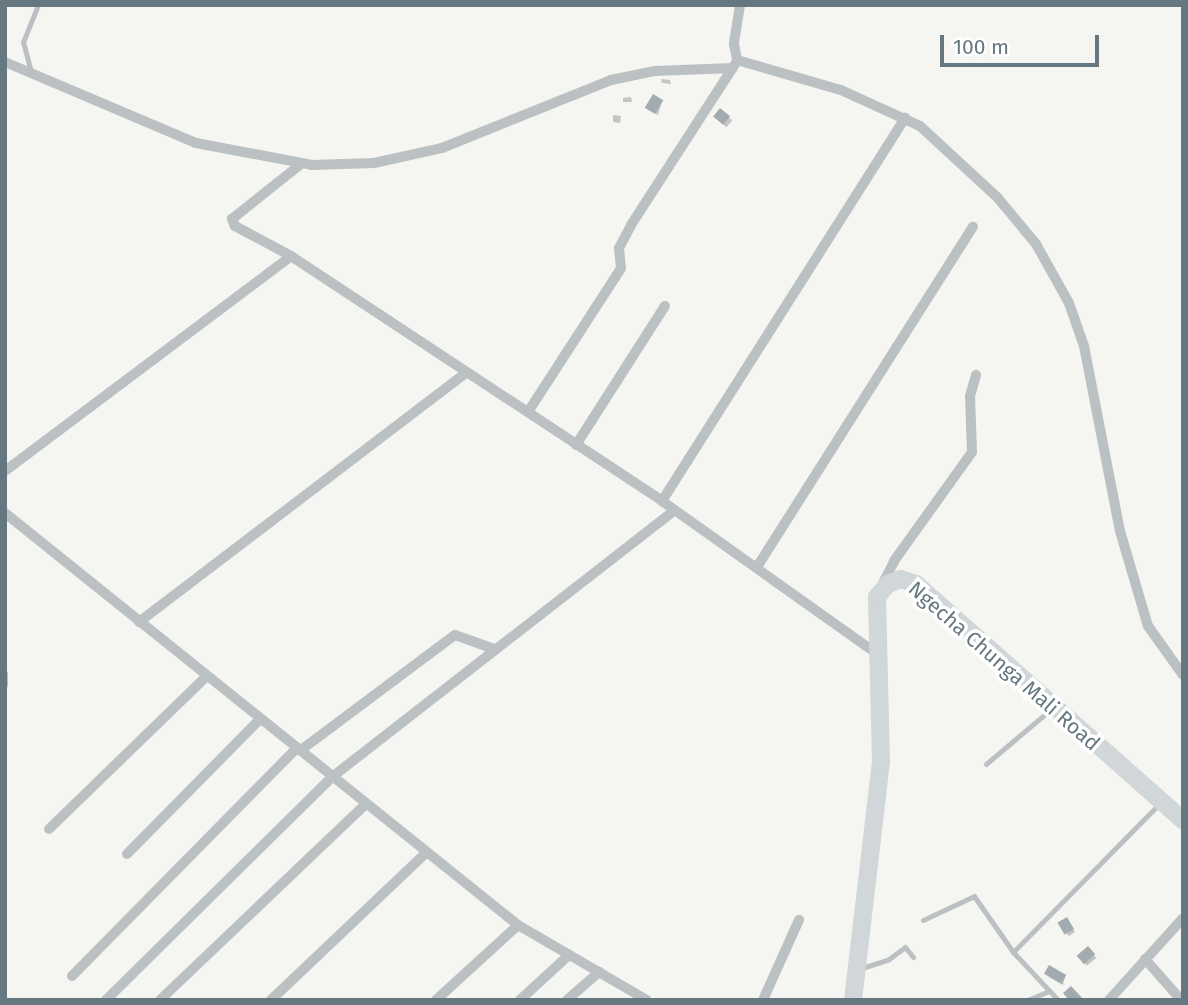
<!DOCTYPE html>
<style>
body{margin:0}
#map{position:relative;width:1188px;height:1005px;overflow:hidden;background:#f5f5f1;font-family:"Fira Sans",sans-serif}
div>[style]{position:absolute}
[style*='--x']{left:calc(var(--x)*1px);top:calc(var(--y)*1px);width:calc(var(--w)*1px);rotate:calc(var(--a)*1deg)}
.shadow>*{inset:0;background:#0003;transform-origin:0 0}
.building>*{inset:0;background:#a2acb0;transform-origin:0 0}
.service>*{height:5px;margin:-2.5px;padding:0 2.5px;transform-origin:2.5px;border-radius:2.5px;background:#bbc1c3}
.minor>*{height:10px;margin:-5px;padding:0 5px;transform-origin:5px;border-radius:5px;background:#bbc1c3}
.primary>*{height:18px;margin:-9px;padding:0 9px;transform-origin:9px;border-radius:9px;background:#d1d6d9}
span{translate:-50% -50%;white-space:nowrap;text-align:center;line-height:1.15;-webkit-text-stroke:7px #fff;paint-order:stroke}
.street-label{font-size:21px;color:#657881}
.frame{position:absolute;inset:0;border:7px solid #657881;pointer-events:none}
.scale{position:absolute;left:940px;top:35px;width:159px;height:32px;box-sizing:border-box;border:4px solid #657881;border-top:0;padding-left:9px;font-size:21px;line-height:24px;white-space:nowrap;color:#657881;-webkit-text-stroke:5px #fff;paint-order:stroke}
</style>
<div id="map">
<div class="shadow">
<div style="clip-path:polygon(661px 79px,670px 80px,671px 84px,662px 83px)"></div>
<div style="clip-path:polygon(631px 97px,632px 102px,623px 102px,623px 98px)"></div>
<div style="clip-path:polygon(662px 101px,658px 115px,649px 110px)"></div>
<div style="left:720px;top:110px;width:16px;height:9px;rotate:40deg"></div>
<div style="clip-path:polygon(613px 115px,621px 116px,620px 123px,613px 122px)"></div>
<div style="clip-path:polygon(1069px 922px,1075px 932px,1069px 936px,1066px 933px)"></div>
<div style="left:1088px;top:948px;width:13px;height:12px;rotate:51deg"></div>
<div style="clip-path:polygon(1065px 976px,1063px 985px,1049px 977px)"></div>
</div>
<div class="building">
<div style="left:653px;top:94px;width:12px;height:16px;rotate:31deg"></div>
<div style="left:720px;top:108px;width:13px;height:11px;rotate:39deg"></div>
<div style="left:1067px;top:917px;width:14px;height:11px;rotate:60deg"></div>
<div style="left:1088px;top:946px;width:11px;height:15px;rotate:49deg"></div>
<div style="left:1049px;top:965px;width:20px;height:10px;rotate:30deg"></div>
<div style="clip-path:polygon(1071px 986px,1084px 1000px,1069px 1000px,1063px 993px)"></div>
</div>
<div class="service">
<div style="--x:30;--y:68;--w:27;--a:-105"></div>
<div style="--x:23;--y:42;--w:40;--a:-68"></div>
<div style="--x:5;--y:673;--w:12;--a:90"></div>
<div style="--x:986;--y:764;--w:85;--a:-40.2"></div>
<div style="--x:923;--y:920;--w:56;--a:-25.2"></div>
<div style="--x:974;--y:896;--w:68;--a:55.1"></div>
<div style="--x:1013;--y:952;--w:66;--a:46.8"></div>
<div style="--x:1013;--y:952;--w:208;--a:-45.4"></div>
<div style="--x:862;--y:968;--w:28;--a:-18"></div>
<div style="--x:889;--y:959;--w:20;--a:-37"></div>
<div style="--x:905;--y:947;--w:13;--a:51"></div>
<div style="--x:1027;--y:1000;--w:24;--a:-22"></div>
</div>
<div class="minor">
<div style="--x:740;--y:5;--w:39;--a:99"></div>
<div style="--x:734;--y:44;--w:16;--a:79"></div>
<div style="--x:737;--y:60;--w:108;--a:16.1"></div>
<div style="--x:841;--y:90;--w:87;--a:24.5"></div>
<div style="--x:920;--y:126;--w:105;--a:42.7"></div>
<div style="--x:997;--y:197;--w:61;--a:50.3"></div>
<div style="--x:1036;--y:244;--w:68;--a:60.8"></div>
<div style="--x:1069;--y:303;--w:46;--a:70.8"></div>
<div style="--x:1084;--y:346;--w:188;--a:79"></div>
<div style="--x:1120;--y:531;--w:99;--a:73.6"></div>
<div style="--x:1148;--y:626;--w:60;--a:54.5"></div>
<div style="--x:5;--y:62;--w:207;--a:23"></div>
<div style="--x:196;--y:143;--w:118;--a:10.7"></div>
<div style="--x:312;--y:165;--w:62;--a:-1.8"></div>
<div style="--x:374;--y:163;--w:70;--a:-12.4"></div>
<div style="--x:442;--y:148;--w:182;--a:-21.9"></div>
<div style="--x:611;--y:80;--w:45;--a:-11.6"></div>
<div style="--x:655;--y:71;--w:78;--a:-2.2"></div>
<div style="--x:291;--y:256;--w:64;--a:-151.8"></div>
<div style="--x:235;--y:226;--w:8;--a:-113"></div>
<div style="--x:232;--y:219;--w:88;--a:-38.6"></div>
<div style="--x:528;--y:412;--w:171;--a:-57.1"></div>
<div style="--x:621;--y:268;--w:20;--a:-96"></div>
<div style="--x:619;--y:248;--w:26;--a:-62"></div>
<div style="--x:631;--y:225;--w:192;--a:-57.1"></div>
<div style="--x:576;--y:445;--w:165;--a:-57.4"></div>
<div style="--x:5;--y:471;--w:358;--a:-36.9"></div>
<div style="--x:291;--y:256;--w:445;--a:33.4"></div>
<div style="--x:662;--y:501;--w:262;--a:35.4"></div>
<div style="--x:662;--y:501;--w:454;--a:-57.6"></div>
<div style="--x:5;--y:513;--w:658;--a:38.77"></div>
<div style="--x:518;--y:925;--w:149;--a:30.2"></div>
<div style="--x:757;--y:567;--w:403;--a:-57.6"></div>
<div style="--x:881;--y:587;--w:29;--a:-63"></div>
<div style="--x:894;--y:561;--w:134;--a:-54.4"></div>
<div style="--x:972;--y:452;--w:56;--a:-92"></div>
<div style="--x:970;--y:396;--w:22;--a:-74"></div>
<div style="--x:139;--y:622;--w:412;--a:-37.3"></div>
<div style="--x:301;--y:750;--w:192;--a:-36.8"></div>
<div style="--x:455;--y:635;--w:41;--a:19.7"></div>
<div style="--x:49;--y:829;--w:220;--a:-44.1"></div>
<div style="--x:127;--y:854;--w:190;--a:-45.4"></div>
<div style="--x:1145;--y:959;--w:55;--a:48.7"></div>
<div style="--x:72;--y:976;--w:320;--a:-45.4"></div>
<div style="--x:106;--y:1000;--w:317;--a:-44.6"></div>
<div style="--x:332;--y:777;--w:433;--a:-37.9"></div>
<div style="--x:160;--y:1000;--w:284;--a:-43.6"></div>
<div style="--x:271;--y:1000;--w:214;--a:-43.5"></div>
<div style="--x:436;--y:1000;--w:111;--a:-42.4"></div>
<div style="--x:520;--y:1000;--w:67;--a:-42.6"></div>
<div style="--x:567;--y:1000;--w:43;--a:-41.2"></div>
<div style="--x:763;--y:1000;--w:88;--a:-65.8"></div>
<div style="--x:1109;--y:1000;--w:110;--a:-47.9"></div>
</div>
<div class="primary">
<div style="--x:853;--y:1000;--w:240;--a:-83.3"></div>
<div style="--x:881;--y:762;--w:165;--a:-91.4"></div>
<div style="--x:877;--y:597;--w:17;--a:-50"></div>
<div style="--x:888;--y:584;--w:14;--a:-21"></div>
<div style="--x:901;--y:579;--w:16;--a:18"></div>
<div style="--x:916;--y:584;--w:356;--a:41.5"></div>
</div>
<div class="street-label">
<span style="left:1004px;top:666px;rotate:41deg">Ngecha Chunga Mali Road</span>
</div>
<div class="frame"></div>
<div class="scale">100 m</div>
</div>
